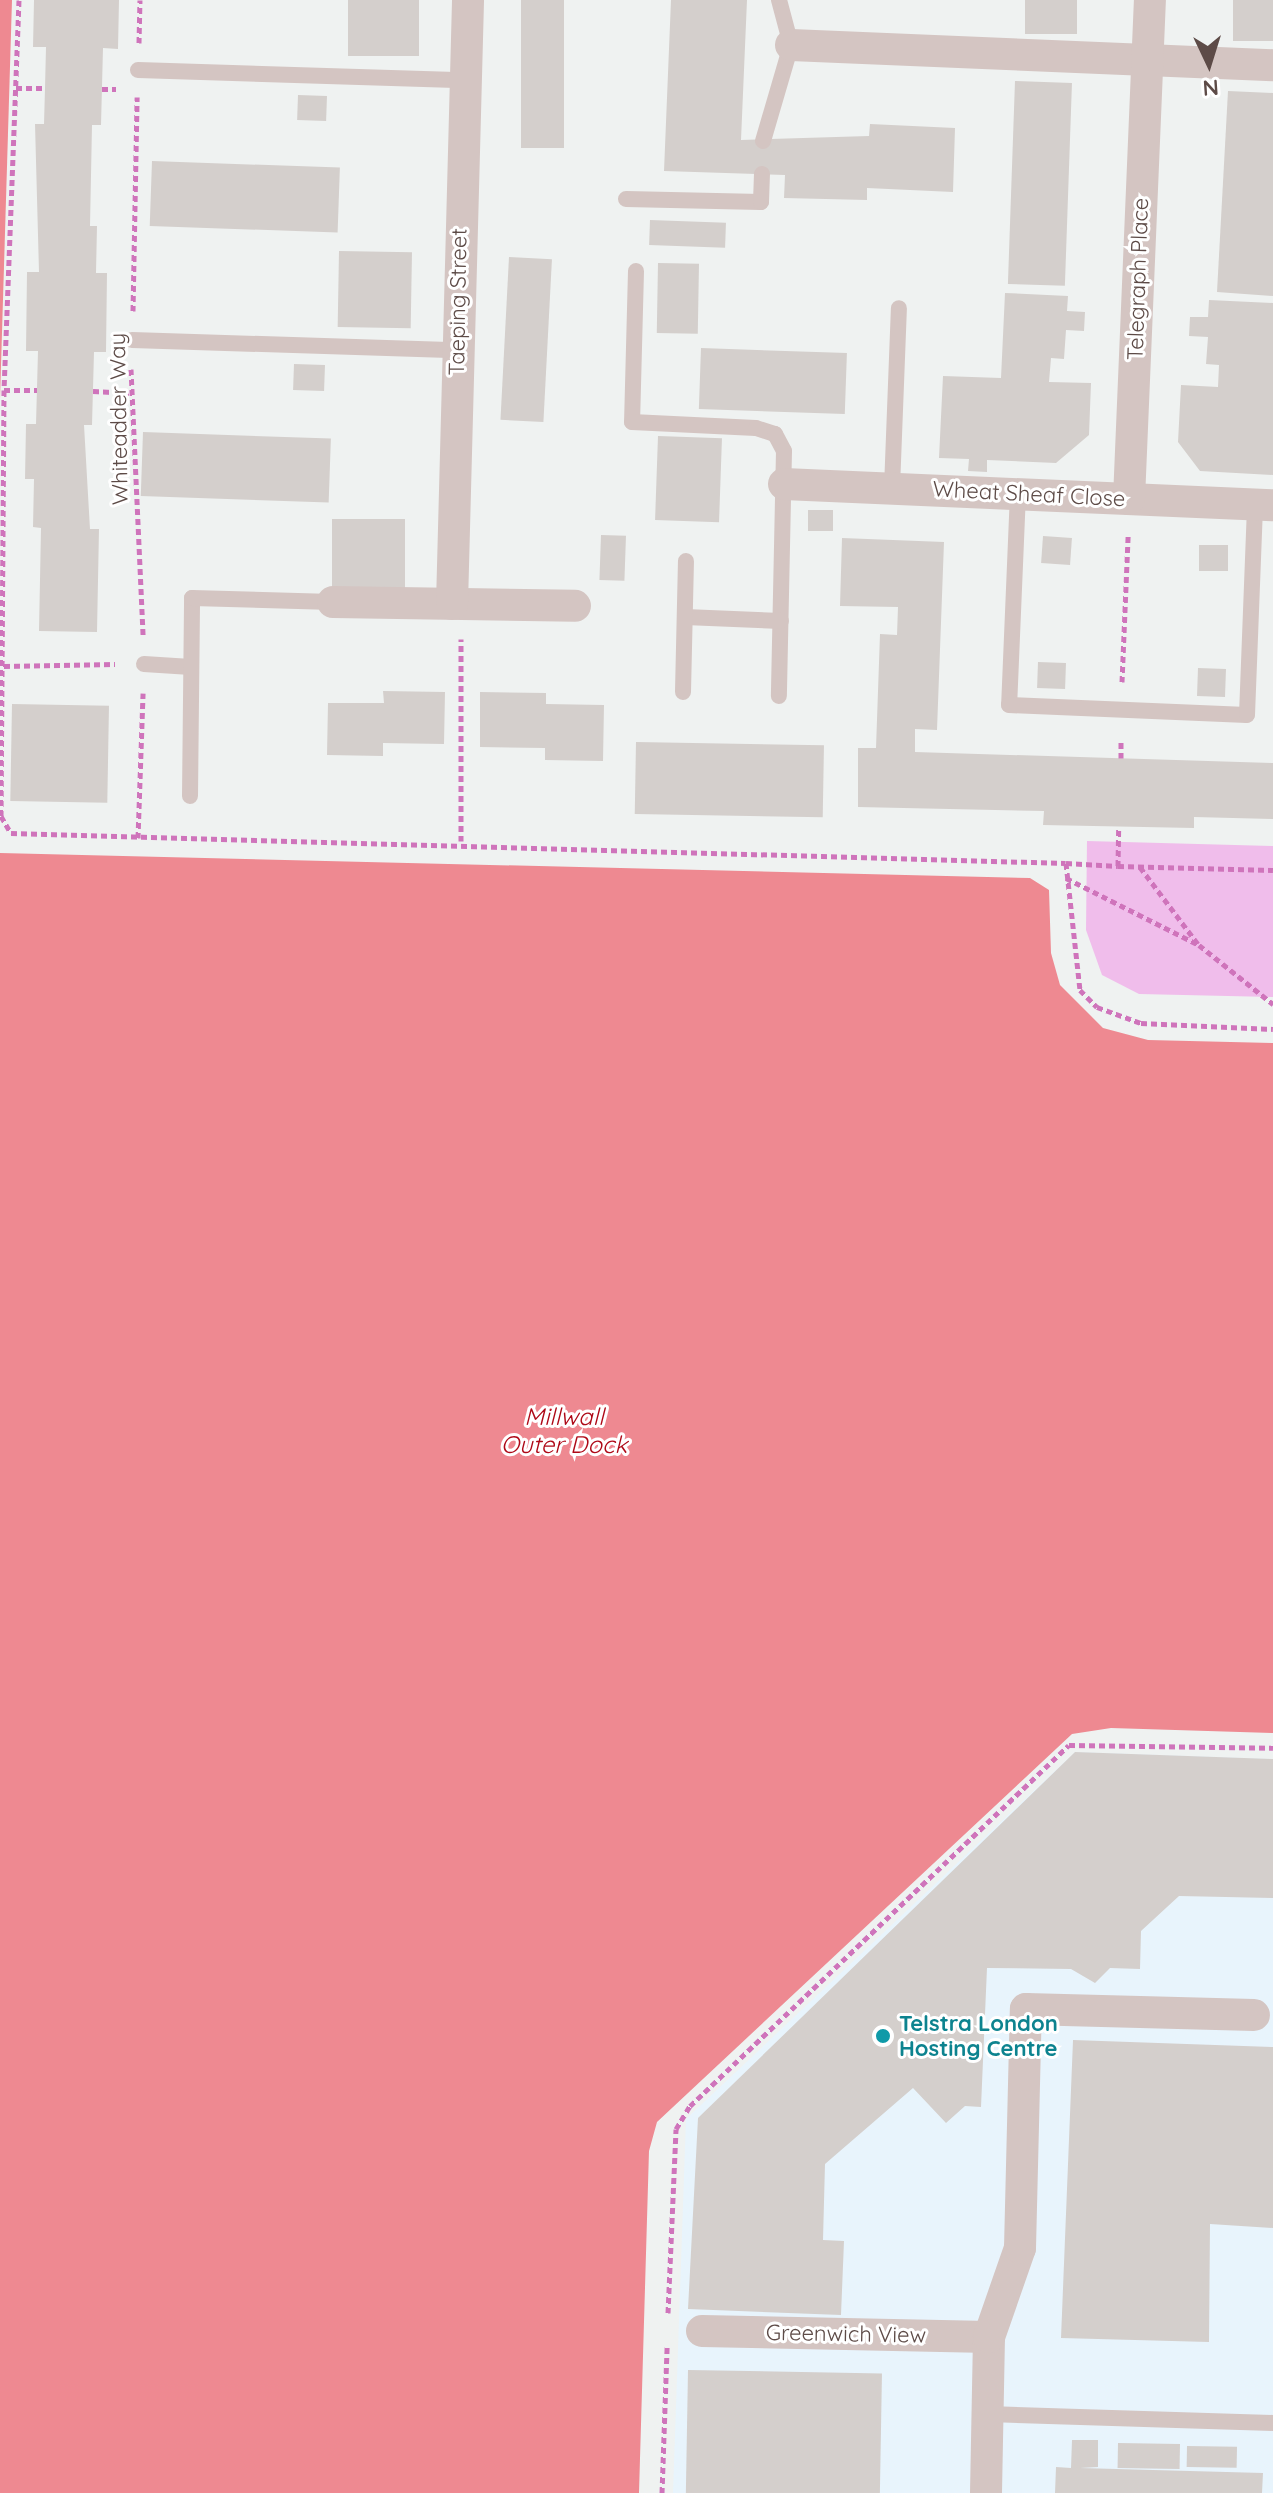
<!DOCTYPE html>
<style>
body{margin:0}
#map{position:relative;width:1273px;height:2493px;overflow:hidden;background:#eff2f1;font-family:Quicksand,sans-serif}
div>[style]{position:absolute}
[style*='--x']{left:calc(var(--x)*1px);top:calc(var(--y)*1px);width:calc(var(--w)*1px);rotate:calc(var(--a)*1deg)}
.commercial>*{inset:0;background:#e8f4fc}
.green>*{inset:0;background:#f0bdeb}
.water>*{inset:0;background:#ee8991}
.building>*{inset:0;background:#d4cfcc;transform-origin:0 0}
.path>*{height:5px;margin-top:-2.5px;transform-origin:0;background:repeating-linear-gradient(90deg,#cf74bb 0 6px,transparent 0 10px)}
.service>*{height:16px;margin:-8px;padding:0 8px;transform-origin:8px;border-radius:8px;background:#d4c5c2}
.minor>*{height:32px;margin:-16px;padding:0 16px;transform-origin:16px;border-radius:16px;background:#d4c5c2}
.dots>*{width:22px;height:22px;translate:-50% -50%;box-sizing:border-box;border:4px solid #fff;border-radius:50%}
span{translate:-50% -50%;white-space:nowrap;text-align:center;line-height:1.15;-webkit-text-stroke:6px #fff;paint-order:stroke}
.street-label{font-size:22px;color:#5d4b47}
.culture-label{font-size:22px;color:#0d838f;font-weight:700}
.left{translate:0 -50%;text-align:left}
.water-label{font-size:24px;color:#ae0917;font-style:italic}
.north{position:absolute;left:1169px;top:24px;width:80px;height:80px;-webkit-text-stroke:6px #fff;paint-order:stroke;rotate:176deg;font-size:22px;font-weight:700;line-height:32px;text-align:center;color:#5d4b47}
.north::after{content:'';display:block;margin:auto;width:28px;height:36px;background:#5d4b47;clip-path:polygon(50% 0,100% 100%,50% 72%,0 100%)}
</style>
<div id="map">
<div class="commercial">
<div style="clip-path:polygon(1075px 1752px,1273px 1759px,1273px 2493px,673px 2493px,686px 2119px)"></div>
</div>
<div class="green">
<div style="clip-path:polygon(1087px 841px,1273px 846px,1273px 997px,1139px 994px,1102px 975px,1086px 930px)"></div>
</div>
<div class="water">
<div style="clip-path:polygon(0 0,12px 0,0 399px)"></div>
<div style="clip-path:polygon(0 853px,1030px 878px,1049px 890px,1051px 953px,1060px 985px,1103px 1028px,1148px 1040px,1273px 1043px,1273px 1733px,1111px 1728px,1072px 1734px,657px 2122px,649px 2151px,639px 2493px,0 2493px)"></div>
</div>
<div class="building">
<div style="clip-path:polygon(34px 0,119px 0,118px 49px,103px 48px,101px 125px,92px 125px,90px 226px,97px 226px,96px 273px,107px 273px,106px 352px,94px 352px,92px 425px,84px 425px,90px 529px,99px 529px,97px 632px,39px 631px,41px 528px,33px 527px,34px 479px,25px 479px,26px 424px,36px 424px,38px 351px,26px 351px,27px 272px,39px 272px,35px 124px,44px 124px,45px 88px,46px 47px,33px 47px)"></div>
<div style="left:348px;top:0;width:71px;height:56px"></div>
<div style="left:521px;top:0;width:43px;height:148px"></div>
<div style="clip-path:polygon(671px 0,747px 0,741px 140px,869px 136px,870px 124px,955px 128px,953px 192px,867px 188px,867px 200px,784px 198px,785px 175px,664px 171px)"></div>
<div style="left:1025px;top:0;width:52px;height:34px"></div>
<div style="left:1233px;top:0;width:40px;height:41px"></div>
<div style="left:1015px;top:81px;width:57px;height:203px;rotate:2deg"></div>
<div style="clip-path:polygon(1228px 91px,1273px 93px,1273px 296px,1217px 292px)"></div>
<div style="left:298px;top:95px;width:29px;height:25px;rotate:2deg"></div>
<div style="left:152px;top:161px;width:188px;height:65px;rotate:2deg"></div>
<div style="left:650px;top:220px;width:76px;height:25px;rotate:2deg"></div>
<div style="left:339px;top:251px;width:73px;height:76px;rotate:1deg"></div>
<div style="left:509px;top:257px;width:43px;height:163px;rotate:3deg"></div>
<div style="left:658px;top:263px;width:41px;height:70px;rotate:1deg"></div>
<div style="clip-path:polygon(1005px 293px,1068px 296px,1067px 311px,1085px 312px,1084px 331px,1066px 330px,1064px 359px,1051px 358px,1049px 382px,1091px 383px,1089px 435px,1056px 463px,987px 460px,987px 472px,968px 471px,969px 459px,939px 458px,943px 376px,1001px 378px)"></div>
<div style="clip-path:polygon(1209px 300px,1273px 303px,1273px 475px,1200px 471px,1178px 442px,1181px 385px,1218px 387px,1219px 365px,1206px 364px,1208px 337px,1189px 336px,1190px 317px,1208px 317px)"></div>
<div style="left:701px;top:348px;width:146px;height:61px;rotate:2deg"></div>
<div style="left:294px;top:364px;width:31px;height:26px;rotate:2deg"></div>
<div style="left:143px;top:432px;width:188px;height:64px;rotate:2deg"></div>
<div style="left:658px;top:436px;width:64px;height:84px;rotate:2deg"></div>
<div style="left:833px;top:510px;width:21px;height:25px;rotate:90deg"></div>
<div style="left:332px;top:519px;width:73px;height:69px"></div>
<div style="left:601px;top:535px;width:25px;height:45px;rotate:2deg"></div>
<div style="left:1043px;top:536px;width:29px;height:27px;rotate:4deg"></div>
<div style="clip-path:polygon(842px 538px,944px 542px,937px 730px,915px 729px,915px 752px,1273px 763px,1273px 819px,1194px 817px,1194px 828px,1043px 825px,1044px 811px,858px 807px,858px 748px,876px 748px,880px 634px,897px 635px,898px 607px,840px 606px)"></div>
<div style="left:1199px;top:545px;width:29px;height:26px"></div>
<div style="left:1038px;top:662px;width:28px;height:26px;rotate:2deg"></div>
<div style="left:1198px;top:668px;width:28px;height:28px;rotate:2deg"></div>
<div style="clip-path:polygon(383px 691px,445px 692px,444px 744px,383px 743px,383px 756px,327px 755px,328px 703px,384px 703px)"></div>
<div style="clip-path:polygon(480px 692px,546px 693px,546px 704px,604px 705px,603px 761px,545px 760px,545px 748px,480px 747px)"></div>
<div style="left:12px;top:704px;width:97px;height:97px;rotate:1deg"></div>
<div style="left:636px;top:742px;width:188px;height:72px;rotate:1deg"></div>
<div style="clip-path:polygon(1075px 1752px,1273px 1759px,1273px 1898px,1179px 1896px,1141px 1931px,1140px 1969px,1110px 1968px,1095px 1983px,1071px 1969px,987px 1968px,981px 2107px,965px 2106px,946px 2123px,913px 2088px,825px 2164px,823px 2240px,844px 2241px,841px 2315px,688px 2309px,698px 2118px)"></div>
<div style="clip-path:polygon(1073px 2040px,1273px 2047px,1273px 2228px,1210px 2224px,1209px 2342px,1061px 2338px)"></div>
<div style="left:688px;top:2370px;width:194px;height:123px;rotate:1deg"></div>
<div style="clip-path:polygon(1072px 2440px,1098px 2440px,1098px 2467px,1080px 2468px,1263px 2473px,1262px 2493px,1055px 2493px,1056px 2467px,1071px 2468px)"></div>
<div style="left:1118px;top:2443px;width:62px;height:25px;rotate:1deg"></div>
<div style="left:1187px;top:2446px;width:50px;height:21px;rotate:1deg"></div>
</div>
<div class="path">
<div style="--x:19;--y:0;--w:390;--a:92.2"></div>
<div style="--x:4;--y:390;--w:426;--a:90.4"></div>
<div style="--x:1;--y:816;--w:20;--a:60"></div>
<div style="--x:11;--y:833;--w:1055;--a:1.63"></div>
<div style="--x:1066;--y:863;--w:128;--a:83.7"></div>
<div style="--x:1080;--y:990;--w:24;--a:45"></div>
<div style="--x:1097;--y:1007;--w:47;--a:20"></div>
<div style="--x:1141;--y:1023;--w:132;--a:2.6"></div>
<div style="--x:139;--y:43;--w:43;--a:-88.7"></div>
<div style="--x:16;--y:88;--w:29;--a:0"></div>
<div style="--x:102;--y:89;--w:14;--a:0"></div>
<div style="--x:133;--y:311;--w:214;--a:-88.9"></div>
<div style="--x:131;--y:369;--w:266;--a:87.4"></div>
<div style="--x:4;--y:390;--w:33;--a:0"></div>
<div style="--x:93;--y:391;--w:38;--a:3"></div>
<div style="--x:4;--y:666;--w:111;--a:-1"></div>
<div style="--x:1122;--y:682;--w:146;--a:-87.6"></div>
<div style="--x:1121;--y:758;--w:18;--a:-90"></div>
<div style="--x:138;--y:838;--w:145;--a:-88"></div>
<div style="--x:461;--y:841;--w:202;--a:-90"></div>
<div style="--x:1066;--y:863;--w:52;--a:3.3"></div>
<div style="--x:1118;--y:866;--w:39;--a:-89"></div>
<div style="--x:1118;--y:866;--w:155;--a:1.5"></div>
<div style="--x:1140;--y:867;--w:96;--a:53"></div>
<div style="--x:1066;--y:878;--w:149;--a:26.7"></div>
<div style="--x:1199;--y:945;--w:95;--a:38.6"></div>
<div style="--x:668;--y:2313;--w:184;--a:-87.5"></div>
<div style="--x:676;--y:2129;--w:27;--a:-59"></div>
<div style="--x:690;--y:2106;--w:523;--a:-43.61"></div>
<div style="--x:1069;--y:1745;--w:204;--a:0.8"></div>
<div style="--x:662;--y:2493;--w:146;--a:-88"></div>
</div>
<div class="service">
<div style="--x:138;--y:70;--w:326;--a:1.8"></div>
<div style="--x:763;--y:141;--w:100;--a:-73.7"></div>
<div style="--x:791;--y:45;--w:47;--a:-104.9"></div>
<div style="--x:626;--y:199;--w:135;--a:1.3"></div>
<div style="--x:761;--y:202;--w:28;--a:-88"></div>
<div style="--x:636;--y:271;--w:151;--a:91.5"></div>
<div style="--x:632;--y:422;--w:124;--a:2.8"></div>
<div style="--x:756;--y:428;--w:20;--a:18"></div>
<div style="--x:775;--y:434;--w:19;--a:62"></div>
<div style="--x:784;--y:451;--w:245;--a:91.2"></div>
<div style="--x:132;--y:340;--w:325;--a:1.8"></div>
<div style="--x:892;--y:488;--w:180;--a:-87.8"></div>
<div style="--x:1018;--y:493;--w:212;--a:92.4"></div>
<div style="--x:1009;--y:705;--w:238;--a:2.4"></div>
<div style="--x:1247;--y:715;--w:211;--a:-87.8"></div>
<div style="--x:685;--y:617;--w:96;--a:2.4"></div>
<div style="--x:144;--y:664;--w:47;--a:3.7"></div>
<div style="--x:683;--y:692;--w:131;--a:-88.7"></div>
<div style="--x:190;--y:796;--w:198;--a:-89.4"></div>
<div style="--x:192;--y:598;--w:141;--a:1.6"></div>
<div style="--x:988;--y:2414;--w:285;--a:1.8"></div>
</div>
<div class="minor">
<div style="--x:791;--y:45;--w:482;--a:2.4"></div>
<div style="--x:784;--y:484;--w:489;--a:2.5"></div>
<div style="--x:1129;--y:499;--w:499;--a:-87.6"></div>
<div style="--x:333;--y:602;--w:242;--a:0.9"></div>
<div style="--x:452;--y:604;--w:604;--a:-88.48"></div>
<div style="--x:702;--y:2331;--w:287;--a:1.2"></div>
<div style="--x:986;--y:2493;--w:156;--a:-88.9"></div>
<div style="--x:989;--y:2337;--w:94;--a:-70.8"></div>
<div style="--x:1020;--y:2248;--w:239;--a:-88.6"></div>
<div style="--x:1026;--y:2009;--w:228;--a:1.5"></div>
</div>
<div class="dots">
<div style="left:883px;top:2036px;background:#0f9aa8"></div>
</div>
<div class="street-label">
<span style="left:1138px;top:279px;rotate:-88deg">Telegraph Place</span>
<span style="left:458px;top:302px;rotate:-89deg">Taeping Street</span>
<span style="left:119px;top:419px;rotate:-91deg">Whiteadder Way</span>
<span style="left:1029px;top:494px;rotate:3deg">Wheat Sheaf Close</span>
<span style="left:846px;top:2334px;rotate:1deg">Greenwich View</span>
</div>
<div class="culture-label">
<span class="left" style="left:899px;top:2036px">Telstra London<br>Hosting Centre</span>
</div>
<div class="water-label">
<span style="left:564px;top:1431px">Millwall<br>Outer Dock</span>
</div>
<div class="north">N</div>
</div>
